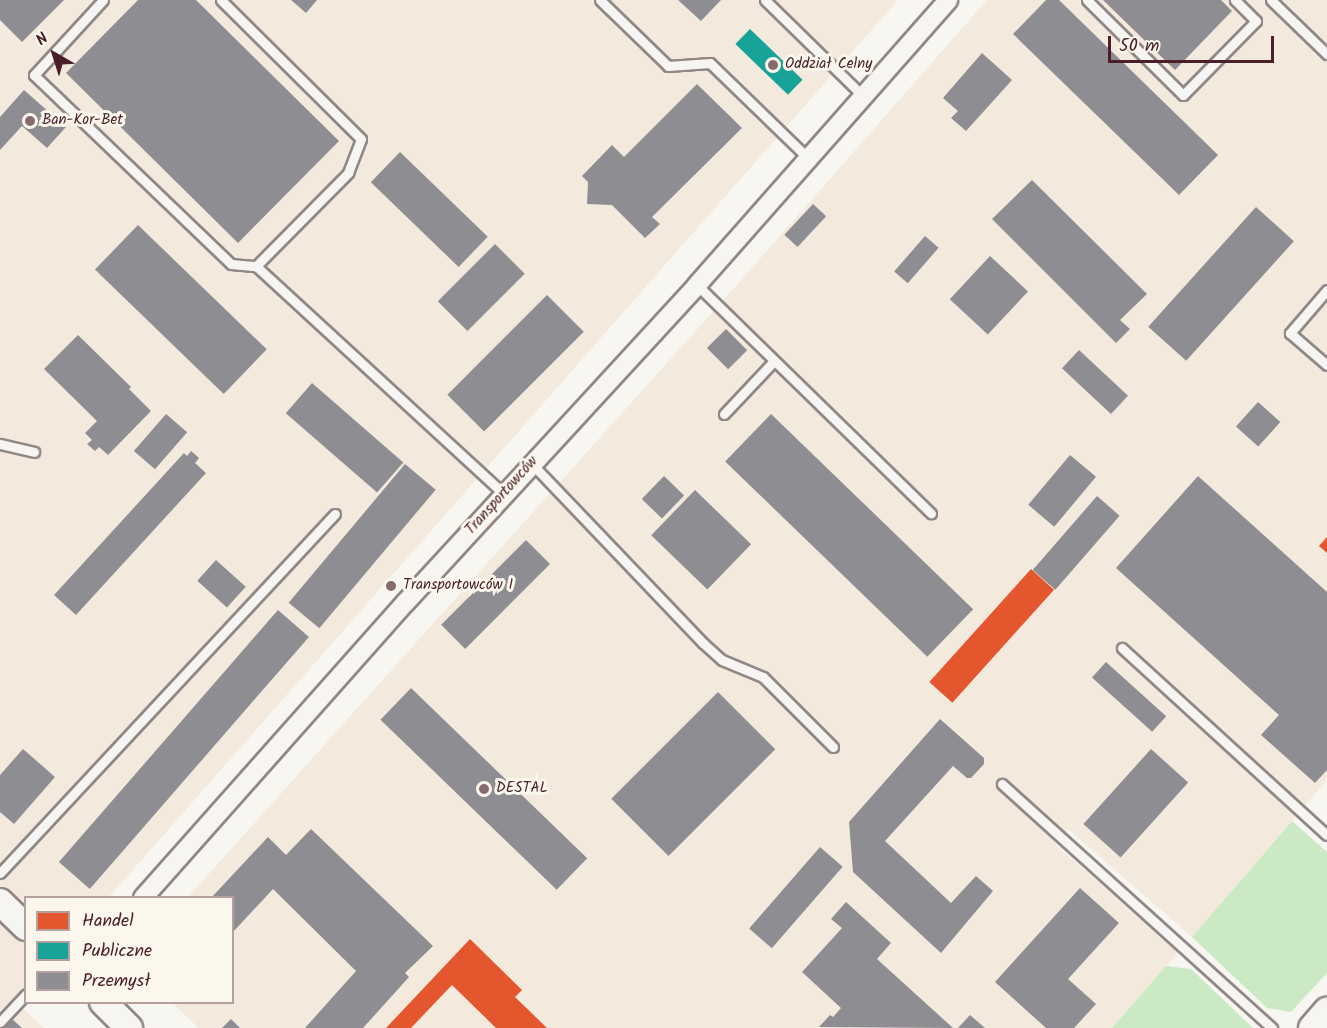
<!DOCTYPE html>
<meta charset="utf-8">
<style>
body{margin:0}
#map{position:relative;width:1327px;height:1028px;overflow:hidden;background:#f8f6f0;font-family:Kalam,sans-serif}
div>[style]{position:absolute}
[style*='--x']{left:calc(var(--x)*1px);top:calc(var(--y)*1px);width:calc(var(--w)*1px);rotate:calc(var(--a)*1deg)}
.built>*{inset:0;background:#f3eadd}
.green>*{inset:0;background:#cbe9c5}
.shops>*{inset:0;background:#e4572e;transform-origin:0 0}
.public>*{inset:0;background:#17a398;transform-origin:0 0}
.industry>*{inset:0;background:#8d8d92;transform-origin:0 0}
.roads{filter:drop-shadow(2px 0 #918787) drop-shadow(-2px 0 #918787) drop-shadow(0 2px #918787) drop-shadow(0 -2px #918787)}
.lane>*{height:9px;margin:-4.5px;padding:0 4.5px;transform-origin:4.5px;border-radius:4.5px;background:#f6f5f1}
.street>*{height:18px;margin:-9px;padding:0 9px;transform-origin:9px;border-radius:9px;background:#f6f5f1}
.secondary>*{height:26px;margin:-13px;padding:0 13px;transform-origin:13px;border-radius:13px;background:#f6f5f1}
.dots>*{width:16px;height:16px;translate:-50% -50%;box-sizing:border-box;border:3px solid #fbf7ec;border-radius:50%}
span{translate:-50% -50%;white-space:nowrap;text-align:center;line-height:1.15;-webkit-text-stroke:6px #fbf7ec;paint-order:stroke}
.poi-label{font-size:15px;color:#4a1f2b}
.left{translate:0 -50%;text-align:left}
.street-label{font-size:15px;color:#4a1f2b}
.legend{position:absolute;left:24px;top:896px;width:210px;height:108px;box-sizing:border-box;background:#fbf7ec;border:2px solid #b4a19f;margin:0;padding:8px 10px;list-style:none;font-size:18px;color:#4a1f2b}
.legend li{display:flex;align-items:center;gap:12px;height:30px}
.legend b{width:30px;border:2px solid #b4a19f}
.north{position:absolute;left:24px;top:24px;width:60px;height:60px;-webkit-text-stroke:4px #fbf7ec;paint-order:stroke;rotate:321deg;font-size:16px;font-weight:700;line-height:24px;text-align:center;color:#4a1f2b}
.north::after{content:'';display:block;margin:auto;width:21px;height:27px;background:#4a1f2b;clip-path:polygon(50% 0,100% 100%,50% 72%,0 100%)}
.scale{position:absolute;left:1108px;top:36px;width:166px;height:27px;box-sizing:border-box;border:3px solid #4a1f2b;border-top:0;padding-left:8px;font-size:18px;line-height:21px;white-space:nowrap;color:#4a1f2b;-webkit-text-stroke:4px #fbf7ec;paint-order:stroke}
</style>
<div id="map">
<div class="built">
<div style="clip-path:polygon(0 0,898px 0,109px 897px,26px 898px,25px 993px,17px 1003px,44px 1028px,0 1028px)"></div>
<div style="clip-path:polygon(987px 0,1327px 0,1327px 780px,1192px 937px,1069px 830px,1055px 844px,1178px 953px,1112px 1028px,199px 1028px,172px 1003px,232px 1002px,232px 898px,188px 897px,743px 278px)"></div>
</div>
<div class="green">
<div style="clip-path:polygon(1292px 821px,1327px 852px,1327px 973px,1291px 1012px,1267px 1008px,1192px 937px)"></div>
<div style="clip-path:polygon(1166px 966px,1191px 969px,1253px 1028px,1112px 1028px)"></div>
</div>
<div class="shops">
<div style="clip-path:polygon(1327px 537px,1327px 553px,1319px 546px)"></div>
<div style="left:1031px;top:569px;width:31px;height:152px;rotate:42deg"></div>
<div style="clip-path:polygon(470px 939px,522px 990px,515px 997px,547px 1028px,496px 1028px,452px 985px,411px 1028px,386px 1028px)"></div>
</div>
<div class="public">
<div style="left:750px;top:29px;width:73px;height:21px;rotate:44deg"></div>
</div>
<div class="industry">
<div style="clip-path:polygon(0 0,64px 0,22px 42px,0 20px)"></div>
<div style="clip-path:polygon(138px 0,196px 0,339px 141px,238px 243px,66px 73px)"></div>
<div style="clip-path:polygon(291px 0,317px 0,306px 13px)"></div>
<div style="clip-path:polygon(678px 0,721px 0,701px 21px)"></div>
<div style="clip-path:polygon(1046px 0,1059px 0,1218px 155px,1179px 195px,1013px 34px)"></div>
<div style="clip-path:polygon(1103px 0,1221px 0,1232px 11px,1175px 70px)"></div>
<div style="clip-path:polygon(982px 53px,1012px 80px,966px 131px,951px 118px,958px 111px,943px 98px)"></div>
<div style="clip-path:polygon(697px 84px,742px 128px,652px 217px,660px 224px,645px 238px,612px 205px,587px 204px,588px 182px,582px 176px,612px 145px,624px 157px)"></div>
<div style="clip-path:polygon(24px 90px,66px 127px,47px 148px,22px 126px,0 150px,0 117px)"></div>
<div style="left:400px;top:152px;width:122px;height:42px;rotate:44deg"></div>
<div style="clip-path:polygon(1032px 180px,1147px 294px,1120px 320px,1130px 329px,1116px 343px,992px 219px)"></div>
<div style="left:813px;top:204px;width:18px;height:42px;rotate:43deg"></div>
<div style="left:1256px;top:207px;width:51px;height:161px;rotate:42deg"></div>
<div style="left:138px;top:225px;width:179px;height:62px;rotate:44deg"></div>
<div style="left:925px;top:236px;width:18px;height:47px;rotate:41deg"></div>
<div style="left:495px;top:244px;width:42px;height:81px;rotate:45deg"></div>
<div style="left:990px;top:256px;width:52px;height:59px;rotate:43deg"></div>
<div style="left:547px;top:295px;width:52px;height:141px;rotate:45deg"></div>
<div style="left:726px;top:329px;width:30px;height:27px;rotate:45deg"></div>
<div style="clip-path:polygon(78px 335px,131px 387px,129px 389px,151px 411px,108px 455px,99px 447px,95px 451px,87px 444px,92px 440px,85px 433px,97px 421px,44px 369px)"></div>
<div style="left:1079px;top:350px;width:67px;height:25px;rotate:43deg"></div>
<div style="left:312px;top:383px;width:121px;height:40px;rotate:41deg"></div>
<div style="left:1258px;top:402px;width:30px;height:33px;rotate:42deg"></div>
<div style="left:166px;top:414px;width:28px;height:49px;rotate:41deg"></div>
<div style="left:771px;top:414px;width:281px;height:66px;rotate:44deg"></div>
<div style="clip-path:polygon(191px 451px,199px 458px,195px 463px,206px 473px,76px 615px,54px 595px,184px 453px,187px 456px)"></div>
<div style="left:1070px;top:455px;width:34px;height:65px;rotate:40deg"></div>
<div style="left:405px;top:464px;width:40px;height:181px;rotate:40deg"></div>
<div style="left:664px;top:476px;width:28px;height:32px;rotate:44deg"></div>
<div style="clip-path:polygon(1198px 476px,1327px 592px,1327px 770px,1315px 783px,1261px 735px,1279px 715px,1116px 568px)"></div>
<div style="left:695px;top:490px;width:78px;height:63px;rotate:44deg"></div>
<div style="left:1097px;top:496px;width:30px;height:98px;rotate:41deg"></div>
<div style="left:526px;top:540px;width:34px;height:120px;rotate:45deg"></div>
<div style="left:216px;top:560px;width:40px;height:28px;rotate:42deg"></div>
<div style="left:278px;top:610px;width:41px;height:334px;rotate:41deg"></div>
<div style="left:1106px;top:662px;width:81px;height:21px;rotate:42deg"></div>
<div style="left:411px;top:688px;width:245px;height:44px;rotate:44deg"></div>
<div style="left:718px;top:692px;width:81px;height:151px;rotate:45deg"></div>
<div style="clip-path:polygon(940px 719px,984px 758px,984px 764px,971px 778px,967px 778px,953px 766px,885px 841px,951px 903px,976px 876px,993px 891px,941px 953px,853px 872px,849px 822px)"></div>
<div style="clip-path:polygon(23px 749px,55px 777px,14px 824px,0 812px,0 775px)"></div>
<div style="left:1151px;top:749px;width:50px;height:101px;rotate:42deg"></div>
<div style="clip-path:polygon(311px 829px,433px 946px,405px 973px,409px 977px,363px 1028px,305px 1028px,356px 971px,273px 889px,232px 933px,232px 898px,211px 898px,268px 837px,286px 855px)"></div>
<div style="left:820px;top:847px;width:30px;height:108px;rotate:41deg"></div>
<div style="clip-path:polygon(1080px 888px,1119px 923px,1068px 979px,1096px 1004px,1074px 1028px,1046px 1028px,995px 982px)"></div>
<div style="clip-path:polygon(846px 902px,891px 943px,877px 959px,953px 1028px,819px 1027px,830px 1015px,833px 1017px,841px 1008px,802px 972px,842px 928px,831px 919px)"></div>
<div style="clip-path:polygon(970px 1015px,985px 1028px,958px 1028px)"></div>
<div style="clip-path:polygon(11px 1018px,22px 1028px,2px 1028px)"></div>
<div style="clip-path:polygon(231px 1019px,240px 1028px,222px 1028px)"></div>
</div>
<div class="roads">
<div class="lane">
<div style="--x:103;--y:0;--w:102;--a:132.6"></div>
<div style="--x:34;--y:75;--w:273;--a:43.8"></div>
<div style="--x:231;--y:264;--w:25;--a:5"></div>
<div style="--x:256;--y:266;--w:337;--a:42.6"></div>
<div style="--x:221;--y:0;--w:197;--a:44.8"></div>
<div style="--x:361;--y:139;--w:36;--a:111"></div>
<div style="--x:348;--y:173;--w:131;--a:134.7"></div>
<div style="--x:600;--y:0;--w:95;--a:44.1"></div>
<div style="--x:668;--y:66;--w:42;--a:-4.1"></div>
<div style="--x:710;--y:63;--w:136;--a:44.1"></div>
<div style="--x:765;--y:0;--w:137;--a:44.4"></div>
<div style="--x:1087;--y:0;--w:135;--a:44.7"></div>
<div style="--x:1183;--y:95;--w:104;--a:-45.4"></div>
<div style="--x:1256;--y:21;--w:30;--a:-135"></div>
<div style="--x:1271;--y:0;--w:78;--a:44"></div>
<div style="--x:697;--y:285;--w:327;--a:44.3"></div>
<div style="--x:1327;--y:290;--w:57;--a:130.7"></div>
<div style="--x:1290;--y:333;--w:49;--a:40.9"></div>
<div style="--x:724;--y:414;--w:73;--a:-46.7"></div>
<div style="--x:0;--y:444;--w:35;--a:13"></div>
<div style="--x:532;--y:464;--w:248;--a:46.3"></div>
<div style="--x:703;--y:643;--w:25;--a:42"></div>
<div style="--x:722;--y:660;--w:44;--a:22.5"></div>
<div style="--x:763;--y:677;--w:99;--a:45"></div>
<div style="--x:1122;--y:648;--w:277;--a:42.4"></div>
<div style="--x:1002;--y:784;--w:364;--a:42.1"></div>
<div style="--x:0;--y:873;--w:491;--a:-47"></div>
<div style="--x:0;--y:1022;--w:38;--a:-47"></div>
</div>
<div class="street">
<div style="--x:143;--y:898;--w:396;--a:-48.4"></div>
<div style="--x:406;--y:602;--w:430;--a:-47.4"></div>
<div style="--x:697;--y:285;--w:380;--a:-48.6"></div>
</div>
<div class="secondary">
<div style="--x:0;--y:902;--w:36;--a:44"></div>
<div style="--x:103;--y:1002;--w:37;--a:45"></div>
<div style="--x:1312;--y:1028;--w:23;--a:-49"></div>
</div>
</div>
<div class="dots">
<div style="left:773px;top:65px;background:#876a70"></div>
<div style="left:30px;top:121px;background:#876a70"></div>
<div style="left:391px;top:586px;background:#876a70"></div>
<div style="left:484px;top:789px;background:#876a70"></div>
</div>
<div class="poi-label">
<span class="left" style="left:785px;top:65px">Oddział Celny</span>
<span class="left" style="left:42px;top:121px">Ban-Kor-Bet</span>
<span class="left" style="left:403px;top:586px">Transportowców I</span>
<span class="left" style="left:496px;top:789px">DESTAL</span>
</div>
<div class="street-label">
<span style="left:502px;top:496px;rotate:-48deg">Transportowców</span>
</div>
<ul class="legend">
<li><b style="height:16px;background:#e4572e"></b>Handel</li>
<li><b style="height:16px;background:#17a398"></b>Publiczne</li>
<li><b style="height:16px;background:#8d8d92"></b>Przemysł</li>
</ul>
<div class="north">N</div>
<div class="scale">50 m</div>
</div>
